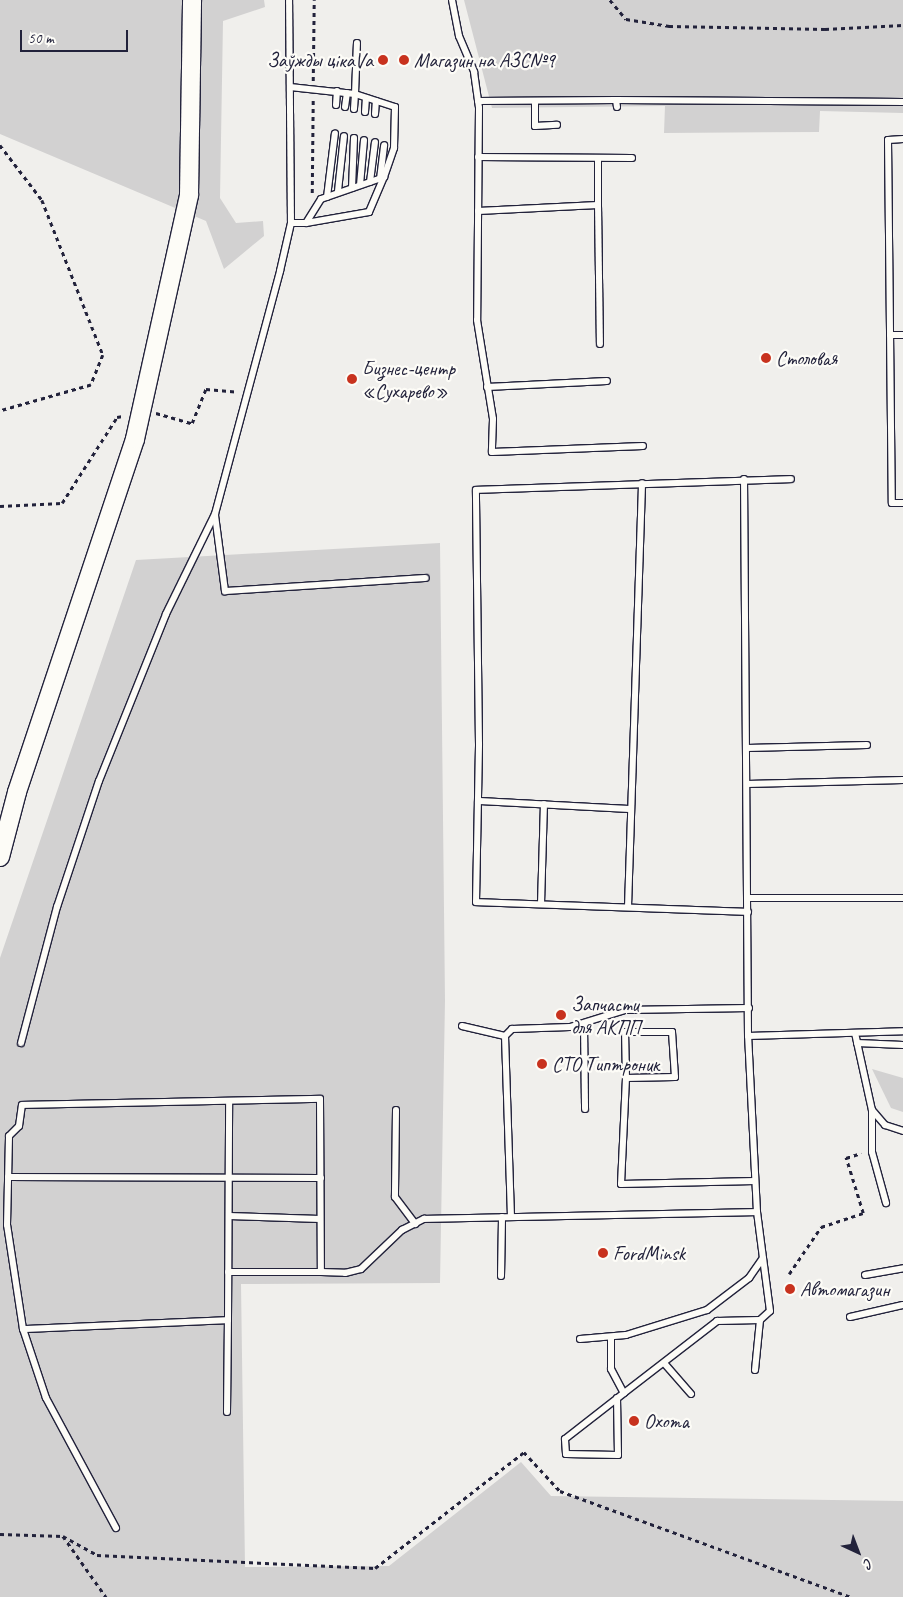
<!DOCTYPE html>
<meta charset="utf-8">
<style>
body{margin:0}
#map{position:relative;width:903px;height:1597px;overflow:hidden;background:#f0efec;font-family:Caveat,sans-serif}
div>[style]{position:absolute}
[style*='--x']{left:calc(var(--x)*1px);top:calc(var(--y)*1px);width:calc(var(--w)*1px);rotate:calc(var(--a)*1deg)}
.green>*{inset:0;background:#d2d1d1}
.path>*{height:2.5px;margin-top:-1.25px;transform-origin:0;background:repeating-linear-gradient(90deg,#22223b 0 4px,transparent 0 8px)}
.roads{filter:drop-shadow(1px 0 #22223b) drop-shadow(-1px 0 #22223b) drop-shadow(0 1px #22223b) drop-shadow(0 -1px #22223b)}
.lane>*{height:6px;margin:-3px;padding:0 3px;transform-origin:3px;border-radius:3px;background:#fdfcf7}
.secondary>*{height:18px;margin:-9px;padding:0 9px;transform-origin:9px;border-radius:9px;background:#fdfcf7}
.dots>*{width:14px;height:14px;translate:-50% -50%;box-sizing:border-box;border:2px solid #fdfcf7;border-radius:50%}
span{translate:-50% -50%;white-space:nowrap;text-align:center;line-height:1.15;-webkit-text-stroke:4.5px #fdfcf7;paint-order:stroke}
.poi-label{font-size:20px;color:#22223b}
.right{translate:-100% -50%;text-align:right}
.left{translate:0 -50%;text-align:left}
.north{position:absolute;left:833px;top:1527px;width:50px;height:50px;-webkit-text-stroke:4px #fdfcf7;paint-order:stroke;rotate:137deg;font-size:14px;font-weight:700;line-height:20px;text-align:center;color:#22223b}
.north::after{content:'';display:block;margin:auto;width:18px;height:22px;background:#22223b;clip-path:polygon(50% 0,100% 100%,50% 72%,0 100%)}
.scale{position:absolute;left:20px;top:30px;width:108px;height:22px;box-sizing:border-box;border:2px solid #22223b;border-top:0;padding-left:6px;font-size:15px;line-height:18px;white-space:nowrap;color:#22223b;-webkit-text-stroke:4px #fdfcf7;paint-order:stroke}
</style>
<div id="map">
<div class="green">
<div style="clip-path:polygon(0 0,264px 0,265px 7px,223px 21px,220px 198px,236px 223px,263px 221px,264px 236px,224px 269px,206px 221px,0 134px)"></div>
<div style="clip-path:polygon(464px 0,903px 0,903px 113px,820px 111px,819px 132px,664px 133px,665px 106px,492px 108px)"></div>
<div style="clip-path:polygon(440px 543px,445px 1001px,440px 1283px,241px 1284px,245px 1567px,389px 1566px,521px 1462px,551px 1496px,903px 1501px,903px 1597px,0 1597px,0 958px,136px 560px)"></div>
<div style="clip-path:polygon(872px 1069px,903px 1078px,903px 1112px,891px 1108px)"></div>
</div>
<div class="path">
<div style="--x:610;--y:0;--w:25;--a:50"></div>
<div style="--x:626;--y:19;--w:44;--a:9.2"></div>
<div style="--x:669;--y:26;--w:156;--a:1.1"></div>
<div style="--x:825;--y:29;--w:78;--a:-2.9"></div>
<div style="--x:313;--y:81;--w:81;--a:-89.3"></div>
<div style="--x:0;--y:145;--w:69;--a:52.6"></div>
<div style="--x:42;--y:200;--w:167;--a:68.5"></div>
<div style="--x:103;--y:355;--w:32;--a:112"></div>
<div style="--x:91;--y:385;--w:95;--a:164.1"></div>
<div style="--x:312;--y:193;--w:94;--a:-89.4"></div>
<div style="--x:156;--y:413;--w:37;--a:16"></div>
<div style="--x:192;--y:423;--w:37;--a:-68"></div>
<div style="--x:206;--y:389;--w:32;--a:5"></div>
<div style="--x:0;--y:506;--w:62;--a:-2.8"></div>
<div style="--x:62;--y:503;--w:102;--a:-57.4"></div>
<div style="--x:117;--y:417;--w:6;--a:-9"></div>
<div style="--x:789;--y:1274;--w:57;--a:-55.8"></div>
<div style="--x:821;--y:1227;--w:44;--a:-18.4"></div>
<div style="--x:863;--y:1213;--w:58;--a:-107.2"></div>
<div style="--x:846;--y:1158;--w:16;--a:-18"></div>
<div style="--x:0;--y:1534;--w:63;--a:1.8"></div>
<div style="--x:63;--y:1536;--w:75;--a:54.8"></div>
<div style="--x:63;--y:1536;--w:39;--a:29"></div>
<div style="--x:97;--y:1555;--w:278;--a:2.7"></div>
<div style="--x:375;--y:1568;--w:189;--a:-37.9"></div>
<div style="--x:524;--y:1452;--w:53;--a:47.3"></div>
<div style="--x:560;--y:1491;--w:311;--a:20"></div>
</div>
<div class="roads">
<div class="lane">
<div style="--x:452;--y:0;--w:37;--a:79"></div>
<div style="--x:459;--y:36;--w:39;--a:67"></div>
<div style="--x:474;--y:72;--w:36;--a:82"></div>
<div style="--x:479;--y:108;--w:212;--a:90.5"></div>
<div style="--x:477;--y:320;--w:100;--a:80.8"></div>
<div style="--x:493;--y:419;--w:33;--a:92"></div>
<div style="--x:492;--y:452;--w:151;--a:-2.3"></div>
<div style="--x:290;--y:87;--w:65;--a:6.1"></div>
<div style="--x:355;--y:94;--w:51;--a:-87.8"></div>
<div style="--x:478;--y:101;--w:138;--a:-0.4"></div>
<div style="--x:535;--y:101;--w:25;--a:90"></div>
<div style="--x:535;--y:126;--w:22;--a:-3"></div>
<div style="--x:336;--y:105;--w:14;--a:-86"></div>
<div style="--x:345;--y:107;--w:14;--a:-82"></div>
<div style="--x:617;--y:107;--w:7;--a:-98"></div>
<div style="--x:616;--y:100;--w:287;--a:0.4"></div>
<div style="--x:365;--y:112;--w:14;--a:-86"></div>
<div style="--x:375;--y:114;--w:13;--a:-86"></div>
<div style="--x:903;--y:139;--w:15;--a:176"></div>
<div style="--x:888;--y:140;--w:363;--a:89.4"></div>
<div style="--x:892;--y:503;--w:11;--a:0"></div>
<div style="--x:478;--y:157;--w:154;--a:0.4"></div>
<div style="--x:380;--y:179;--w:34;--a:-83"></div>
<div style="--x:370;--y:182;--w:40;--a:-82.9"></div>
<div style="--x:360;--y:185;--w:45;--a:-84.9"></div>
<div style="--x:352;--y:188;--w:50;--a:-87.7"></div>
<div style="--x:338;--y:191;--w:55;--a:-83.8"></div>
<div style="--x:327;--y:197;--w:64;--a:-82.9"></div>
<div style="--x:598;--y:205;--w:47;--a:-90"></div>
<div style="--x:478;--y:211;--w:120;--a:-2.9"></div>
<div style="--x:598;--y:205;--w:139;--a:89.2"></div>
<div style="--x:291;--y:223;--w:15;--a:0"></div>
<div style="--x:306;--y:223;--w:28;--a:-58"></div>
<div style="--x:321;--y:199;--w:67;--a:-19.2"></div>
<div style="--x:384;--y:177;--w:31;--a:-71"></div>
<div style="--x:394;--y:148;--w:41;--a:-88.6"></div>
<div style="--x:395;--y:107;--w:42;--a:-162"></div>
<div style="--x:355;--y:94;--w:15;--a:94"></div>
<div style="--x:306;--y:223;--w:64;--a:-9.9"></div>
<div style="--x:369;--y:212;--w:38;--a:-67"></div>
<div style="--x:890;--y:335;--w:13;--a:0"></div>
<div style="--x:487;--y:387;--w:120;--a:-2.9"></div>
<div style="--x:215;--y:515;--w:77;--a:82.5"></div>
<div style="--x:225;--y:591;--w:201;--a:-3.7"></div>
<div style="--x:747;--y:748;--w:120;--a:-1.4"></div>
<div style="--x:747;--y:784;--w:156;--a:-1.5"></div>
<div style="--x:478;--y:801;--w:153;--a:3"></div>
<div style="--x:748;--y:898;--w:155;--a:0"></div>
<div style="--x:541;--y:904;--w:100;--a:-88.3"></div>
<div style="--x:628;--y:907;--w:424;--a:-88.1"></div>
<div style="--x:748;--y:912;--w:272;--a:-177.9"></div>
<div style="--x:476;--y:902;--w:158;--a:-88.9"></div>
<div style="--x:479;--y:744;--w:254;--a:-90.7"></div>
<div style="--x:476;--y:490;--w:315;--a:-2"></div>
<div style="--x:584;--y:1024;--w:85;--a:89.3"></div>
<div style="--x:462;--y:1026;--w:44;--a:13.1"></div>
<div style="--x:855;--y:1033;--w:79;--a:77.6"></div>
<div style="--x:872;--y:1110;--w:42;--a:90"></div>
<div style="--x:872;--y:1152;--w:53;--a:74.6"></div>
<div style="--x:748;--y:1036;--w:155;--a:-1.8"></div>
<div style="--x:21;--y:1043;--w:141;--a:-75.2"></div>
<div style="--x:57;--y:907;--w:133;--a:-71.6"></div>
<div style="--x:99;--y:781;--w:180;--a:-68.1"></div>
<div style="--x:166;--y:614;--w:111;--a:-63.9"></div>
<div style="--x:215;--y:514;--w:252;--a:-75"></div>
<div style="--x:280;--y:271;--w:49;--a:-77.1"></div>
<div style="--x:291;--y:223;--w:223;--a:-90.5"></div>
<div style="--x:857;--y:1043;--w:46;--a:2.5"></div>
<div style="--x:626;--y:1078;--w:46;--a:-91.2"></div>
<div style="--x:625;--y:1032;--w:47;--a:0"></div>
<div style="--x:672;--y:1032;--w:45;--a:86.2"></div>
<div style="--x:675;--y:1077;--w:49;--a:178.8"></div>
<div style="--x:626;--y:1078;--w:106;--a:92.7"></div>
<div style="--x:621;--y:1184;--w:134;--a:-1.3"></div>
<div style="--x:396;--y:1110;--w:87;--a:90.7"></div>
<div style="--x:395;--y:1197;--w:34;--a:53"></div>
<div style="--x:872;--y:1110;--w:20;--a:49"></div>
<div style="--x:885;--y:1125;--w:19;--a:18"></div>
<div style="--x:8;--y:1177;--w:313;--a:0.2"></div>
<div style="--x:229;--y:1216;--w:91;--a:1.9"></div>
<div style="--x:511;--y:1217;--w:181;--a:-91.9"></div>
<div style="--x:505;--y:1036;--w:10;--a:-45"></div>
<div style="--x:512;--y:1029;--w:58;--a:-2"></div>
<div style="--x:570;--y:1027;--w:58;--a:-17.2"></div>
<div style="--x:625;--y:1010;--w:124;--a:-0.9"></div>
<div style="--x:228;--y:1272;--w:93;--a:0"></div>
<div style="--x:865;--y:1275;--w:39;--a:-10"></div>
<div style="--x:501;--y:1276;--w:59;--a:-89"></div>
<div style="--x:850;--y:1317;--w:54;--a:-12.8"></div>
<div style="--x:23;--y:1329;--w:205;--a:-2.5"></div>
<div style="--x:228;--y:1320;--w:219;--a:-89.7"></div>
<div style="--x:611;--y:1337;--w:32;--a:90"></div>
<div style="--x:611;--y:1369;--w:27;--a:62"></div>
<div style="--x:580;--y:1339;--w:46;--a:-5"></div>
<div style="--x:626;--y:1335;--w:85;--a:-17.2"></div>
<div style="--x:707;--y:1310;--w:53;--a:-37.3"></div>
<div style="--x:749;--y:1278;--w:24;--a:-55"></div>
<div style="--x:763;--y:1258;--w:46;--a:-97.4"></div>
<div style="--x:757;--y:1212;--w:176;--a:-92.9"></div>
<div style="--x:748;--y:1036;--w:557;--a:-90.41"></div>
<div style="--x:664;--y:1363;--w:41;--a:48.9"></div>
<div style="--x:755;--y:1370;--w:50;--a:-84.3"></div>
<div style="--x:760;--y:1320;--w:13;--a:-42"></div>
<div style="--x:770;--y:1311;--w:53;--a:-97.5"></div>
<div style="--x:617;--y:1398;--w:57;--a:89"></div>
<div style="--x:618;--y:1455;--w:52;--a:-178.9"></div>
<div style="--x:566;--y:1454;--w:15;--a:-94"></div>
<div style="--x:565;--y:1439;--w:75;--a:-37.9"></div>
<div style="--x:624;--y:1393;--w:118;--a:-37.7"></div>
<div style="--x:717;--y:1321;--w:43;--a:-1.3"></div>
<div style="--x:227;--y:1412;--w:92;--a:-89.4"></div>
<div style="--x:116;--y:1528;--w:148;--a:-118.3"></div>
<div style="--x:46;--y:1398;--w:73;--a:-108.4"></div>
<div style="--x:23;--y:1329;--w:105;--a:-98.7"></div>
<div style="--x:7;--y:1225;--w:89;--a:-88.7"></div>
<div style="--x:9;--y:1136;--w:14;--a:-45"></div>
<div style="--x:19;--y:1126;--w:21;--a:-82"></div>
<div style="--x:22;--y:1105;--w:298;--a:-1.2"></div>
<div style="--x:320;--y:1099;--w:173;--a:89.7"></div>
<div style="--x:321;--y:1272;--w:24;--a:2"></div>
<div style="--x:345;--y:1273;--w:16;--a:-14"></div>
<div style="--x:361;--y:1269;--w:57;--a:-43.6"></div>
<div style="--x:402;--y:1230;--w:25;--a:-27"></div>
<div style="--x:424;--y:1219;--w:333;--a:-1.2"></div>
</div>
<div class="secondary">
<div style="--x:0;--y:857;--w:67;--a:-75.3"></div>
<div style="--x:17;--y:792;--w:372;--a:-71.5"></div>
<div style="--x:135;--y:439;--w:250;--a:-77.5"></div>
<div style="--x:189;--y:195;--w:195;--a:-89.1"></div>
</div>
</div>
<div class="dots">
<div style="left:383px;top:60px;background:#c8321e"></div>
<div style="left:404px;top:60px;background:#c8321e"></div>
<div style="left:766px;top:358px;background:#c8321e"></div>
<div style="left:352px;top:379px;background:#c8321e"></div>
<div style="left:561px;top:1015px;background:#c8321e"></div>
<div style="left:542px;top:1064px;background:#c8321e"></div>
<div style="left:603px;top:1253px;background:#c8321e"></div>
<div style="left:790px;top:1289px;background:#c8321e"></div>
<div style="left:634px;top:1421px;background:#c8321e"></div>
</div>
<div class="poi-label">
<span class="right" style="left:373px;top:60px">Заўжды цікаVа</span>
<span class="left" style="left:414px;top:60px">Магазин на АЗС№9</span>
<span class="left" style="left:776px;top:358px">Столовая</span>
<span class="left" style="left:362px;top:380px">Бизнес-центр<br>«Сухарево»</span>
<span class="left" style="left:571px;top:1016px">Запчасти<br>для АКПП</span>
<span class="left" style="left:552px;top:1064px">СТО Типтроник</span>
<span class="left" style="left:613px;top:1253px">FordMinsk</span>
<span class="left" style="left:800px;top:1289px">Автомагазин</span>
<span class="left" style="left:644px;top:1421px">Охота</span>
</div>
<div class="north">С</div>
<div class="scale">50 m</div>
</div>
